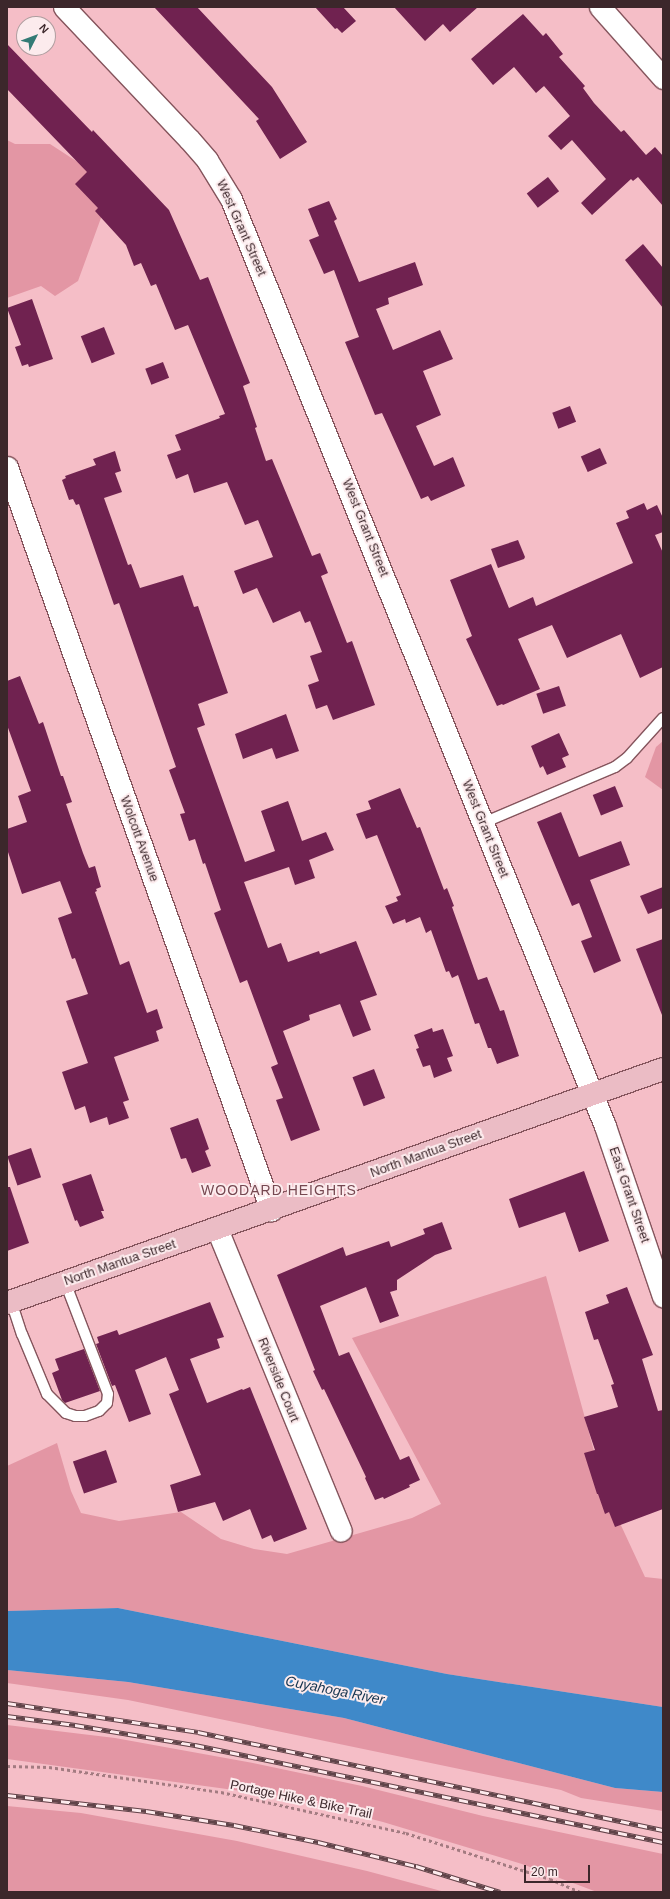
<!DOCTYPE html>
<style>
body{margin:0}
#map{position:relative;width:670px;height:1899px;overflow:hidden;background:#f5bec7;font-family:Helvetica,sans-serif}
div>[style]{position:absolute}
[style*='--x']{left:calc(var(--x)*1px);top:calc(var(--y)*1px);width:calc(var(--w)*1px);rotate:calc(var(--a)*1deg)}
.green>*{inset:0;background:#e396a4}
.water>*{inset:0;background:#3f89c9}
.building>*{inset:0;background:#702250;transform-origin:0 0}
.path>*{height:2.5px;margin-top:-1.25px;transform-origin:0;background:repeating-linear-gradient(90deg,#a37b81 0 3px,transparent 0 6px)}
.roads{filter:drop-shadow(1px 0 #85555d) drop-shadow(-1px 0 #85555d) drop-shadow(0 1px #85555d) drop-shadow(0 -1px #85555d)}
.lane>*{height:10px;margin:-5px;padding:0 5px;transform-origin:5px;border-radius:5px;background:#fff}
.street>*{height:21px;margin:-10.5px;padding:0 10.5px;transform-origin:10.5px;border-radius:10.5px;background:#fff}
.primary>*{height:22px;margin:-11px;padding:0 11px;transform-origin:11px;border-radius:11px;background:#ebbcc5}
.rail>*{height:4.5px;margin-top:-2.25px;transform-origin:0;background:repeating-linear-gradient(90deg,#fcebed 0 9px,#604449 0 18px);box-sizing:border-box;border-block:1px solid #604449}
span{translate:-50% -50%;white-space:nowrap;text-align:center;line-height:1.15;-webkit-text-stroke:4px #fcebed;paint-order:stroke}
.street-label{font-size:13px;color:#3c272b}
.neighbourhood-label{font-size:14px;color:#764851;letter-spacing:1px}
.water-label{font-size:14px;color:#163550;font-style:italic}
.frame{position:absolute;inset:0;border:8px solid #3c272b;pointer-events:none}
.north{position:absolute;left:16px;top:16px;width:40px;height:40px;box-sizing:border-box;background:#fcebed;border:1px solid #af9d9f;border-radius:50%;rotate:48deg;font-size:11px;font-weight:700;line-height:16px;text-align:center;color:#3c272b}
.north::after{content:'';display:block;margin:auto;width:14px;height:18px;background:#337b75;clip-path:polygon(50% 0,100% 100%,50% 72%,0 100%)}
.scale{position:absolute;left:524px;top:1865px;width:66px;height:18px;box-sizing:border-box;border:2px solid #3c272b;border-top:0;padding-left:5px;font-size:12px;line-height:14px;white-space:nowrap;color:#3c272b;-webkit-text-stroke:3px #fcebed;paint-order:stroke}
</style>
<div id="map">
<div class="green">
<div style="clip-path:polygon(7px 140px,15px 144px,50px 144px,113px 185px,78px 281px,55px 296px,41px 286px,7px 298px)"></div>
<div style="clip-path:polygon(663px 741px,663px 790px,645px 777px,656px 747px)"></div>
<div style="clip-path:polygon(546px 1276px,605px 1491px,645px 1577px,663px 1579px,663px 1707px,447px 1674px,118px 1608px,7px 1611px,7px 1466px,57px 1443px,71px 1491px,81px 1513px,119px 1521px,181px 1512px,221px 1539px,254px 1549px,287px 1554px,412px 1518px,441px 1504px,352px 1338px)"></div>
<div style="clip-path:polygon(7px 1670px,128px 1682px,344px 1718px,615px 1788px,663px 1792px,663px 1811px,581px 1798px,561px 1790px,128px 1700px,7px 1683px)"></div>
<div style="clip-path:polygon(7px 1725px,115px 1738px,253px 1763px,362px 1786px,483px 1816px,663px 1854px,663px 1892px,597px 1892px,522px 1864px,383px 1822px,285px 1797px,7px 1759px)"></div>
<div style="clip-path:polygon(7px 1806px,81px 1813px,237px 1841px,367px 1871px,445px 1892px,7px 1892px)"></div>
</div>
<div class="water">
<div style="clip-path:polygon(118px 1608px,447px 1674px,663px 1707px,663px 1792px,615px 1788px,344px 1718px,128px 1682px,7px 1670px,7px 1611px)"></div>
</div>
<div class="building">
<div style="clip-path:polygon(154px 7px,197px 7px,272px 87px,307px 142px,280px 159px,256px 121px,259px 119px)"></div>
<div style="clip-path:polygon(315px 7px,343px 7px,356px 21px,342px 33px,337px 28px,335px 29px)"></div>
<div style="clip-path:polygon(394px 7px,478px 7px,450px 32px,443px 24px,425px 41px)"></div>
<div style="clip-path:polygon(523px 14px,543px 36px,546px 33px,563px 54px,559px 57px,585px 86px,583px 88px,594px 103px,621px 132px,624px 130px,646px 155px,655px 147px,663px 156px,663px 206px,638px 177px,633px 181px,631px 179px,592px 215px,581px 203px,606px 179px,572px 140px,561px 150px,548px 136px,570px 116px,544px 86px,536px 93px,514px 67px,493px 85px,471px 59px)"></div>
<div style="clip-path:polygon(7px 44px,92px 132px,93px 130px,169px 210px,200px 280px,208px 277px,250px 383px,243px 386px,244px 389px,257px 427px,255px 428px,266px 461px,272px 459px,312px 556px,320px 553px,328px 573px,321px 576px,347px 643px,352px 641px,375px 705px,333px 720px,327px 705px,316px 709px,308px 685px,319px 681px,310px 656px,322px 652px,310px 621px,305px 623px,300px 611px,273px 623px,257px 588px,243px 594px,234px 571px,273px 557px,258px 520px,245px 525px,227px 482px,194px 493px,188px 474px,176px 479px,167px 455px,181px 450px,175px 435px,220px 418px,219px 416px,225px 414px,188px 325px,175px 330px,156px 284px,151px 286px,141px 263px,134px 266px,126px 245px,95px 211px,98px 208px,75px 184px,87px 172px,7px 89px)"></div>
<div style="left:548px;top:177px;width:18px;height:27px;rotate:52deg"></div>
<div style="clip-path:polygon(329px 201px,337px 219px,334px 221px,359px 282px,415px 262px,423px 285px,388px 298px,389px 304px,376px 309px,393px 350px,440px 330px,453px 359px,423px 371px,441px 415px,416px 426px,434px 466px,453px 457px,465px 486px,431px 501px,428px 496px,421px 499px,382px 413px,375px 415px,345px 342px,359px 337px,334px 270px,324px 274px,309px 240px,319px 236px,308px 209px)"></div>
<div style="clip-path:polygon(643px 244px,663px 268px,663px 308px,625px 260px)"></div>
<div style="clip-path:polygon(32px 299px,53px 359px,29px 367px,28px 364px,22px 366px,15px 347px,21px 345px,7px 308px)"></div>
<div style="left:104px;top:327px;width:29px;height:25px;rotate:68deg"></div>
<div style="left:163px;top:362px;width:17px;height:19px;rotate:69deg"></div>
<div style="left:570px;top:406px;width:17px;height:19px;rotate:69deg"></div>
<div style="left:600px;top:448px;width:17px;height:21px;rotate:66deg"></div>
<div style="clip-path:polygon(115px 451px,121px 471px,115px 473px,122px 492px,104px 498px,128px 565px,131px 564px,140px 588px,183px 575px,194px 607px,198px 606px,228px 693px,198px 704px,205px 725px,197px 728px,245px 862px,275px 851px,261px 811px,288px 801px,302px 841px,326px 832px,334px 850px,309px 860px,315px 878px,295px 885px,289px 867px,244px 882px,268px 948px,281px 943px,288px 962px,319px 951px,320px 954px,356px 941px,377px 995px,360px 1001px,371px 1030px,353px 1037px,340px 1004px,309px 1015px,310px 1020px,283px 1031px,320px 1130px,291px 1141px,276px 1100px,283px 1098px,271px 1067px,278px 1064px,247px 980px,240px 983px,214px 913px,221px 910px,205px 863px,203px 864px,195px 839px,189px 841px,180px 814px,185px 813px,169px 770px,176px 767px,119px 603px,114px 605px,79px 504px,76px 505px,73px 499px,69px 500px,62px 480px,66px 478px,65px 476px,96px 465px,93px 459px)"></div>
<div style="clip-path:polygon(644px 503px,647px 510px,657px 505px,663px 518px,663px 532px,655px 535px,663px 553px,663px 667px,640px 678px,621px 634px,567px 658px,552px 625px,518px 639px,540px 689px,503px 705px,502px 704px,497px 706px,466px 639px,472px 636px,450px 580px,491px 564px,509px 608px,533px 597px,536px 606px,633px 563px,616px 523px,629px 518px,626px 511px)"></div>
<div style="clip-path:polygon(518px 540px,525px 557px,524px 559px,498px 568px,491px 549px)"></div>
<div style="clip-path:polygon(20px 676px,39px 724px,43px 722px,61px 776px,63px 776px,72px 802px,66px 804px,83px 853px,89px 868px,95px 866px,101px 887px,96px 889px,97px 891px,95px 892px,120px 965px,129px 961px,147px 1013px,157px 1009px,163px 1028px,156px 1031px,159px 1041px,114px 1057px,129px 1100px,123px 1102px,129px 1118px,109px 1125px,107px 1117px,90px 1123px,85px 1106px,75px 1110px,62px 1072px,88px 1063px,66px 1001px,88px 994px,75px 958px,72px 959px,58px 918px,72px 913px,60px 881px,22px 894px,7px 849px,7px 829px,27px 822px,18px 796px,31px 791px,7px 725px,7px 681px)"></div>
<div style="left:559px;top:686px;width:21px;height:24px;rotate:71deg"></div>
<div style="clip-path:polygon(286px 714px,299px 751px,276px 759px,272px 748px,243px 759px,235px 734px)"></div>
<div style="clip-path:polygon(559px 733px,569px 755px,562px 758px,566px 767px,547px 775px,543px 766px,540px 768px,531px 746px)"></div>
<div style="left:615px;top:786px;width:22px;height:24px;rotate:68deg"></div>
<div style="clip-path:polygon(400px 788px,417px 828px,420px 827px,444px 890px,447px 888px,454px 906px,452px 907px,478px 980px,487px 977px,500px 1011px,504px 1010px,519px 1056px,497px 1064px,491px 1048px,488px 1048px,479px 1023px,475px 1024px,458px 975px,452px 978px,449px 971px,446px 972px,431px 930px,426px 933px,420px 917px,406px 923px,405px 919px,393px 924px,385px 906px,398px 901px,396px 897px,401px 895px,377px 835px,366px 839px,356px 814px,371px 809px,368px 801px)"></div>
<div style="clip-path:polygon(561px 812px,579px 857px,621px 841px,630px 865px,590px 880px,621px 961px,594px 973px,581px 941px,592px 937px,579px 903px,572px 906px,537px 822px)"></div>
<div style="clip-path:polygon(663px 887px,663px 908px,648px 914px,640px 896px)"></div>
<div style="clip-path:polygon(663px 939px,663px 1015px,662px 1015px,636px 949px)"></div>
<div style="clip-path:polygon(432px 1028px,433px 1032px,443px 1029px,453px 1056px,447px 1058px,452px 1071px,434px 1078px,430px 1065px,423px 1067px,416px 1049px,419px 1048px,414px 1035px)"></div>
<div style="left:374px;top:1069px;width:31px;height:23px;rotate:69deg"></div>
<div style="clip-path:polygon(198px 1118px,209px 1149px,205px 1151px,211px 1166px,192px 1173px,186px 1158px,181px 1159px,170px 1128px)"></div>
<div style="left:31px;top:1148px;width:31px;height:25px;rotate:71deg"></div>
<div style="clip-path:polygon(584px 1171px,609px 1241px,579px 1252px,565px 1212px,519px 1228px,509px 1199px)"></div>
<div style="clip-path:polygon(91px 1174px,104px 1211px,101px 1211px,104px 1218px,80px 1227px,77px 1220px,75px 1221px,62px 1184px)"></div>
<div style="clip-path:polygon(7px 1187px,10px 1187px,29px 1243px,7px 1251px)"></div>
<div style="clip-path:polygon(442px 1222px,452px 1249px,435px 1255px,397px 1280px,397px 1290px,390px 1292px,399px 1316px,380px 1323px,366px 1287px,320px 1306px,339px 1356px,349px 1352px,400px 1460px,409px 1456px,420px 1480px,409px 1485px,410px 1487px,384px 1499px,383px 1497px,375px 1500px,365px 1478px,366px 1477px,324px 1389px,322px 1390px,313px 1371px,315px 1370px,277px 1275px,343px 1247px,346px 1256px,389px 1241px,391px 1247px,425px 1234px,423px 1229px)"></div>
<div style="clip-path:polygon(627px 1287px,653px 1355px,642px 1359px,658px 1411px,663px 1410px,663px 1509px,615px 1527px,609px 1512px,605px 1514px,598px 1494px,597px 1494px,584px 1453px,595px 1450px,584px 1417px,618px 1407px,611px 1385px,614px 1384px,598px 1339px,594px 1340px,585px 1312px,609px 1303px,606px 1295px)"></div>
<div style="clip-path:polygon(210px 1302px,224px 1337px,217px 1339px,220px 1348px,190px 1359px,207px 1403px,242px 1389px,243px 1390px,250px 1387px,307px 1529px,274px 1542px,271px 1535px,262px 1539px,250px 1509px,223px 1521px,215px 1502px,178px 1512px,170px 1485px,201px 1475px,169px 1394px,179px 1390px,166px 1357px,135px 1370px,151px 1414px,129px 1422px,115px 1385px,112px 1386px,96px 1344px,99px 1343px,97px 1337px,117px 1330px,119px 1335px)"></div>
<div style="clip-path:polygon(84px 1349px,100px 1391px,65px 1403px,62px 1400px,52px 1373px,59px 1370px,55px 1359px)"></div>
<div style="left:106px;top:1450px;width:34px;height:35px;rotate:71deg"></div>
</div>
<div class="path">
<div style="--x:7;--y:1766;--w:42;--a:1.4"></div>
<div style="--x:49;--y:1767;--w:174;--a:8.3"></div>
<div style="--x:221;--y:1792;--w:189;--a:12.5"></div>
<div style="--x:406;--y:1833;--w:151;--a:17.7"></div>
<div style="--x:550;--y:1879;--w:34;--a:23"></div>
</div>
<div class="roads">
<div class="lane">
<div style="--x:483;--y:823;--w:143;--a:-23"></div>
<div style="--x:615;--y:767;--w:15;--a:-37"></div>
<div style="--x:627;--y:758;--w:54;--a:-48"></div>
<div style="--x:11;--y:1301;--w:35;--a:72"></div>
<div style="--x:22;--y:1334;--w:65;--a:67.4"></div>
<div style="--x:47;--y:1394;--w:27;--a:45"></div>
<div style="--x:66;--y:1413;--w:9;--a:18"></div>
<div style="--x:75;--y:1416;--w:10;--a:0"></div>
<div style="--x:85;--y:1416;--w:15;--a:-20"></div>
<div style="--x:99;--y:1411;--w:11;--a:-45"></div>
<div style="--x:107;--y:1403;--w:9;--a:-84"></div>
<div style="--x:108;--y:1394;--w:120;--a:-111"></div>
</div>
<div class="street">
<div style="--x:64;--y:7;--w:182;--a:46.6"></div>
<div style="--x:189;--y:139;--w:28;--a:49"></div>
<div style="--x:207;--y:160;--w:46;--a:58.4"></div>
<div style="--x:231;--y:199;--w:1000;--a:68.03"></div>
<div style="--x:605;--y:1126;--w:180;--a:71.2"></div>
<div style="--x:600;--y:7;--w:95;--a:48.4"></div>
<div style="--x:7;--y:467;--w:789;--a:70.44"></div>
<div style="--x:217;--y:1229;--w:326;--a:67.7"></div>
</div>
<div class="primary">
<div style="--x:7;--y:1303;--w:696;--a:-19.63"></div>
</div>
</div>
<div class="rail">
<div style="--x:7;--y:1703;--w:193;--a:8.6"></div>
<div style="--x:198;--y:1732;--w:475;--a:11.9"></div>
<div style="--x:7;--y:1716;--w:69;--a:7.5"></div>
<div style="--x:75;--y:1725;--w:122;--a:9.5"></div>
<div style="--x:195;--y:1745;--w:478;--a:11.7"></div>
<div style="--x:7;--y:1795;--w:140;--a:6.6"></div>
<div style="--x:146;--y:1811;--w:89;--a:9"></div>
<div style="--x:234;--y:1825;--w:86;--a:11.4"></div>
<div style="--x:318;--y:1842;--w:101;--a:13.8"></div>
<div style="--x:416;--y:1866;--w:88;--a:17.2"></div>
</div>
<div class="street-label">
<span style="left:241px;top:228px;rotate:66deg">West Grant Street</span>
<span style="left:365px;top:528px;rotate:68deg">West Grant Street</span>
<span style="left:485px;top:829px;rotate:68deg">West Grant Street</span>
<span style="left:139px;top:839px;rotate:70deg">Wolcott Avenue</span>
<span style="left:426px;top:1154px;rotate:-20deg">North Mantua Street</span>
<span style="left:629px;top:1195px;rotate:71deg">East Grant Street</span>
<span style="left:120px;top:1263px;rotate:-19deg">North Mantua Street</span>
<span style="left:278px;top:1380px;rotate:68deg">Riverside Court</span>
<span style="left:301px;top:1800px;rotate:12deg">Portage Hike &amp; Bike Trail</span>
</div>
<div class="neighbourhood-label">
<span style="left:279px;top:1190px">WOODARD HEIGHTS</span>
</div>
<div class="water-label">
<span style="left:335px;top:1690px;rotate:11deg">Cuyahoga River</span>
</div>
<div class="frame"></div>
<div class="north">N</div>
<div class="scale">20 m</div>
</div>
